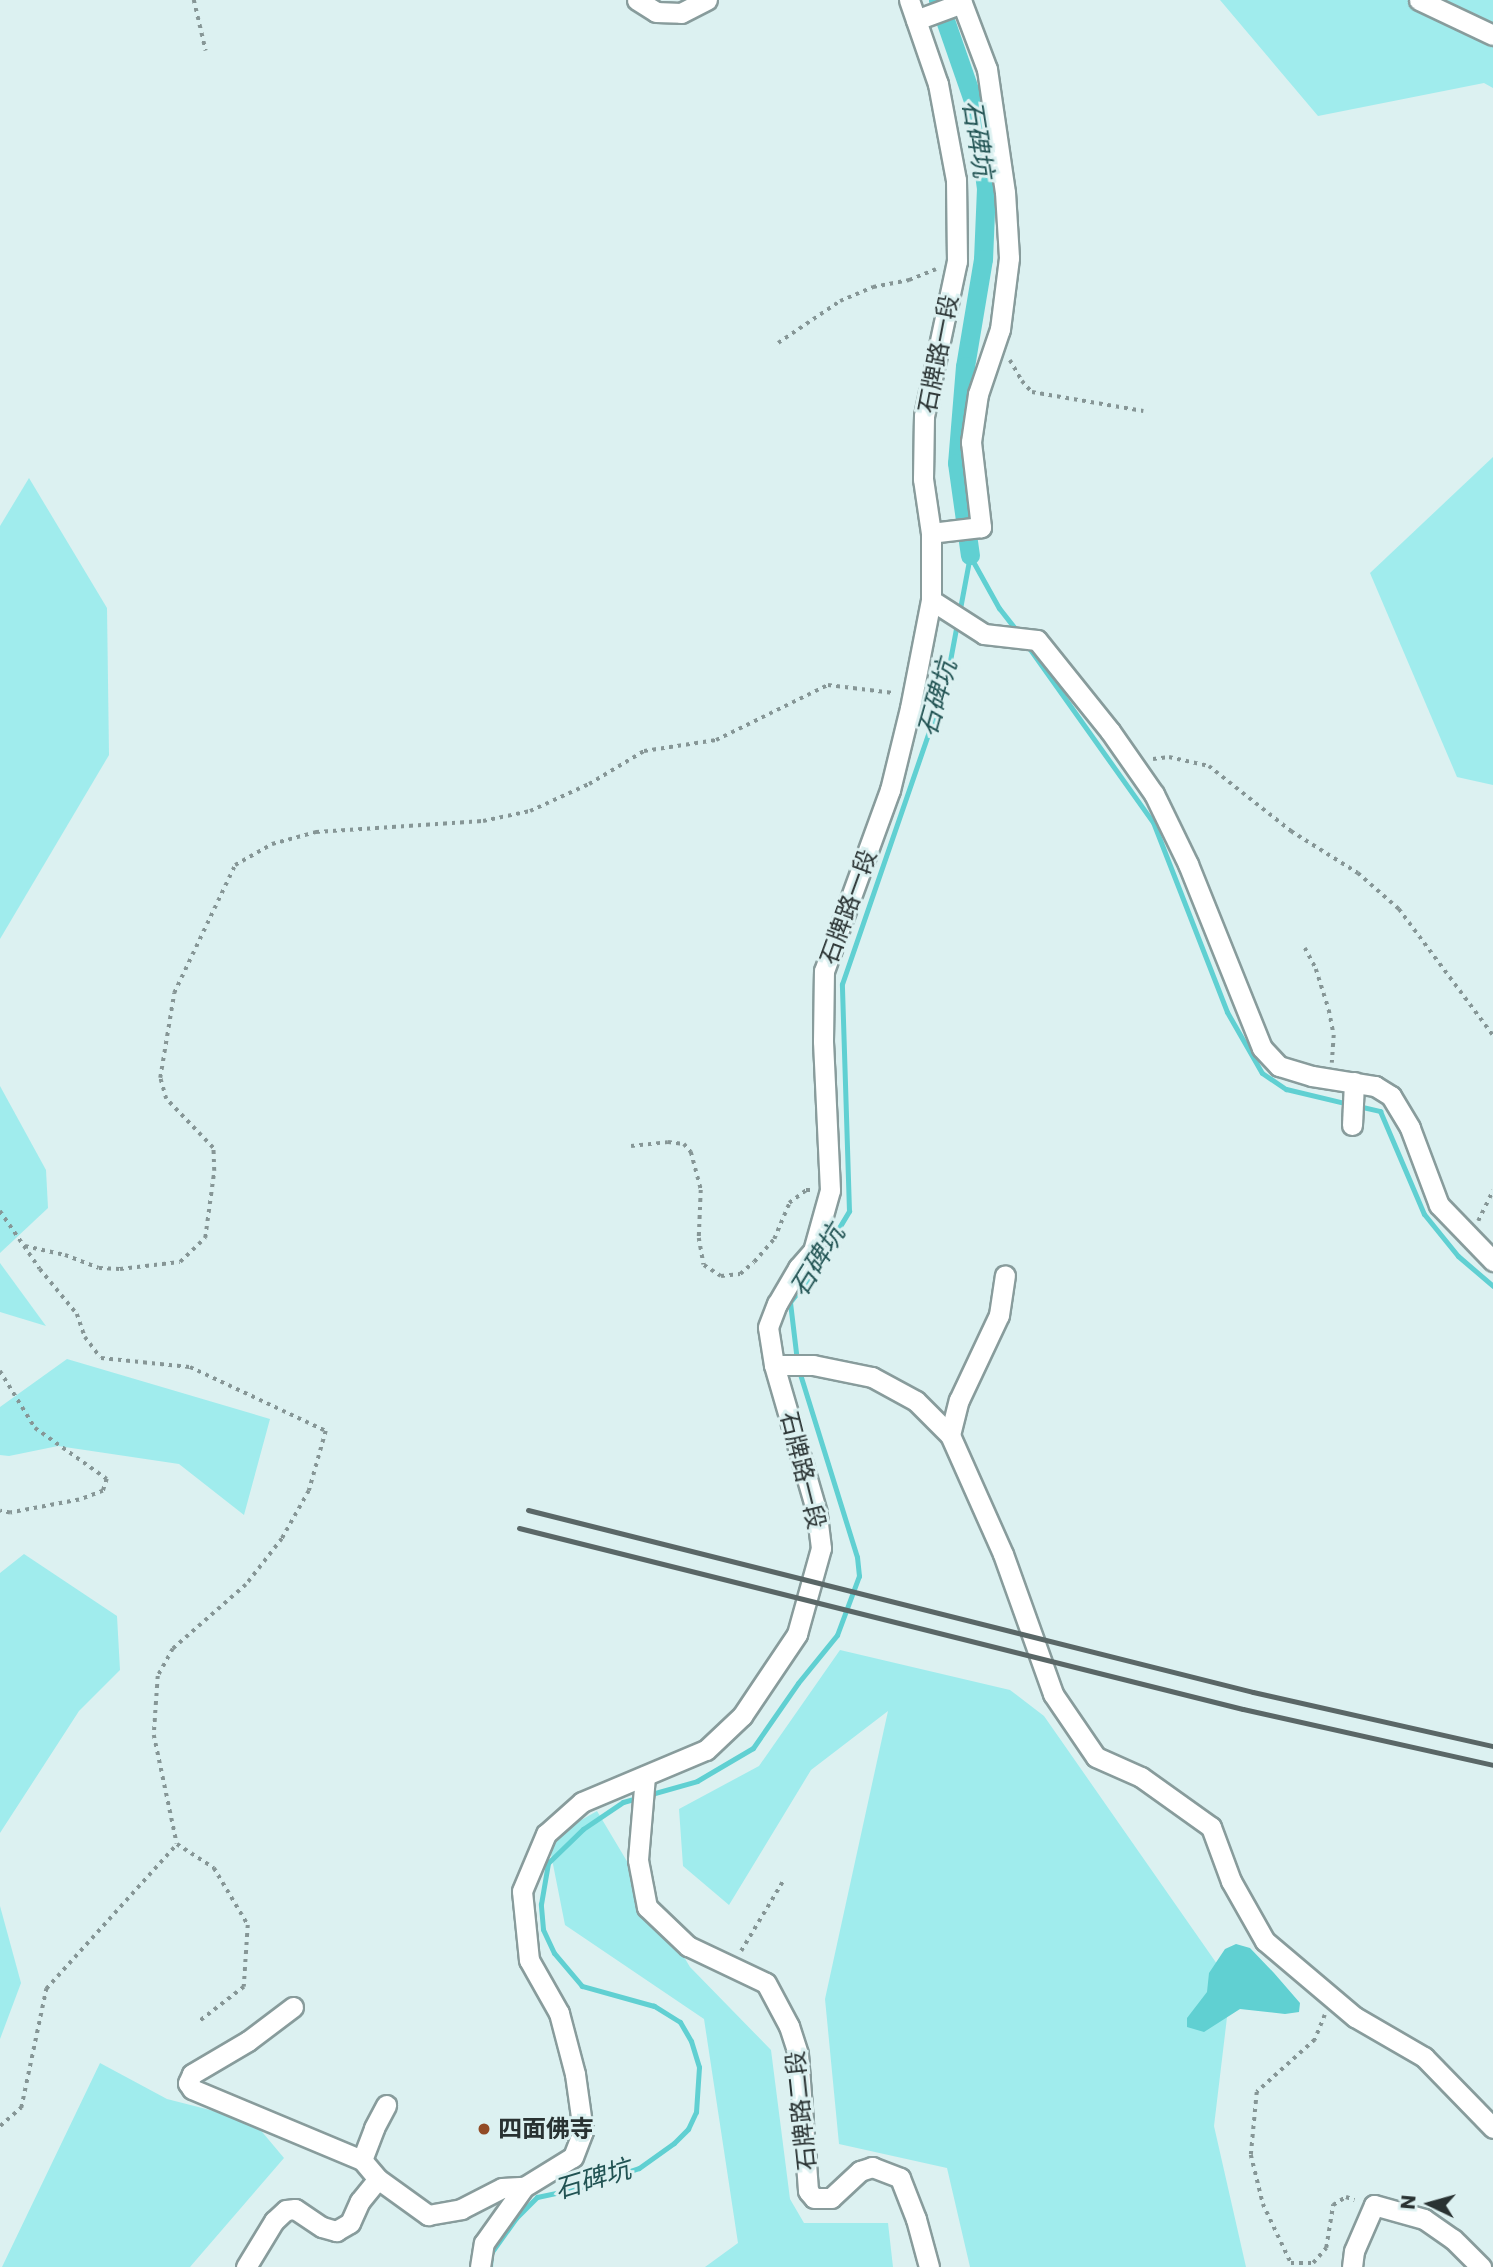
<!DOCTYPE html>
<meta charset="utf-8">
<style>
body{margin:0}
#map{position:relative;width:1493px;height:2267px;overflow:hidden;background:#dcf1f1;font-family:Poppins,"Noto Sans TC",sans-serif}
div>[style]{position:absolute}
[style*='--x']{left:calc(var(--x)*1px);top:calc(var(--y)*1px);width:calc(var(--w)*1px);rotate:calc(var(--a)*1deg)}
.green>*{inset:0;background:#a0eced}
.water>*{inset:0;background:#60d0d2}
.stream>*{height:5px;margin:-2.5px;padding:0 2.5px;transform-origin:2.5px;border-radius:2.5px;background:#60d0d2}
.canal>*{height:19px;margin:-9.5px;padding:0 9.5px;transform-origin:9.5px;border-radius:9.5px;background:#60d0d2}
.path>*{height:3.5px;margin-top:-1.75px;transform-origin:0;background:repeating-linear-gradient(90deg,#869696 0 3.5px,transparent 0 8.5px)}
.roads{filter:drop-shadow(2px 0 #889c9c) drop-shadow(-2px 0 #889c9c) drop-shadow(0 2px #889c9c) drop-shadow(0 -2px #889c9c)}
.minor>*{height:19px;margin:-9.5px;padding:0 9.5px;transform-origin:9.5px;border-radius:9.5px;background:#fff}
.rail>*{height:5px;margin:-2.5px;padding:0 2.5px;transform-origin:2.5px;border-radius:2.5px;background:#5a6767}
.dots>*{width:19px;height:19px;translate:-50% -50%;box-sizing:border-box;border:4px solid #dcf1f1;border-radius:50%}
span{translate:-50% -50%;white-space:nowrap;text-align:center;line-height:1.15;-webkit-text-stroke:6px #dcf1f1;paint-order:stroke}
.street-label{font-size:24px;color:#293232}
.poi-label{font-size:24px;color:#293232;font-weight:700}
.left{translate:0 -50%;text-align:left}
.water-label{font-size:26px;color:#215353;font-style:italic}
.north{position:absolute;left:1395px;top:2169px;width:70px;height:70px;-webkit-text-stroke:5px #dcf1f1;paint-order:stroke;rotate:275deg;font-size:19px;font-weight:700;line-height:28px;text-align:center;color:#293232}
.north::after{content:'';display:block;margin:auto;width:24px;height:32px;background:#293232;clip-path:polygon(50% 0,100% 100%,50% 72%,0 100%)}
</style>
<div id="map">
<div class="green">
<div style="clip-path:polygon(1220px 0,1493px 0,1493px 88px,1484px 83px,1318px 116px)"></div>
<div style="clip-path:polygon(1493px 457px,1493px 785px,1457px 777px,1370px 573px)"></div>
<div style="clip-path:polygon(29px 478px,107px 608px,109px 755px,0 939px,0 526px)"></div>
<div style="clip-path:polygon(0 1086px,46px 1170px,48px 1208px,0 1253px)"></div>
<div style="clip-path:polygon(0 1263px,46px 1326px,0 1312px)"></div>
<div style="clip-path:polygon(67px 1359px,270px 1419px,244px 1515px,179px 1464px,58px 1446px,9px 1456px,0 1455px,0 1407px)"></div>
<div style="clip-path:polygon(24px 1554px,117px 1616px,120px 1670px,79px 1711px,0 1833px,0 1573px)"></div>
<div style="clip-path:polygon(840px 1650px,1010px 1690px,1044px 1716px,1231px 1984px,1214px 2126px,1246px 2267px,970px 2267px,947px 2168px,839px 2144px,825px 1999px,888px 1711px,811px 1770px,729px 1905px,683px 1866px,679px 1809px,759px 1766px)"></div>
<div style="clip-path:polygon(597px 1811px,690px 1967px,771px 2050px,790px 2199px,804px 2223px,888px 2223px,893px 2267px,705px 2267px,738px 2243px,704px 2019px,565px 1925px,548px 1839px)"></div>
<div style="clip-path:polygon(0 1906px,21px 1983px,0 2039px)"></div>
<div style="clip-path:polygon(100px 2063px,167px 2099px,253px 2121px,284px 2158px,190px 2267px,2px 2267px)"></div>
</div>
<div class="water">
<div style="clip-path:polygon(1236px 1944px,1250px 1948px,1274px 1973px,1300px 2003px,1299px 2012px,1285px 2014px,1240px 2009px,1204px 2032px,1187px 2027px,1187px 2018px,1207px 1992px,1209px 1973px,1225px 1949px)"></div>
</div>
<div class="stream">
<div style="--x:970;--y:556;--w:60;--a:60.9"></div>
<div style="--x:999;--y:608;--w:29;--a:52"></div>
<div style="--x:959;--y:614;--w:60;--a:-79.4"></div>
<div style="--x:1027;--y:645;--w:217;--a:54.6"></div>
<div style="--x:1153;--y:822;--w:204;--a:68.7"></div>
<div style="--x:1227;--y:1012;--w:70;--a:60.2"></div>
<div style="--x:1262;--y:1073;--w:29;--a:34"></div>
<div style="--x:1286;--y:1089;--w:65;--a:13.4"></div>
<div style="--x:1358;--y:1106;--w:23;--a:13"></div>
<div style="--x:1380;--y:1111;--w:112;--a:66.9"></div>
<div style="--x:1424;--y:1214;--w:54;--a:51"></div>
<div style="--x:1458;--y:1256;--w:46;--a:40.6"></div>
<div style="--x:797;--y:1361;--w:59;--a:-96.8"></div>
<div style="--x:790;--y:1302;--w:33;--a:-52"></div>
<div style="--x:810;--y:1276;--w:76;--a:-59"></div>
<div style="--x:849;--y:1211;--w:227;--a:-91.8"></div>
<div style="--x:842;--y:984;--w:319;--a:-71"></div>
<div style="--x:946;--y:682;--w:60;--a:-79.4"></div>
<div style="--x:490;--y:2267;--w:14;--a:-86"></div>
<div style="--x:491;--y:2253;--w:43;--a:-54.5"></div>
<div style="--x:516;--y:2218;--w:30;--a:-45"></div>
<div style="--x:537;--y:2197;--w:39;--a:-12"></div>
<div style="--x:575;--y:2189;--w:67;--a:-18.2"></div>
<div style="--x:639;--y:2168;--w:43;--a:-35.5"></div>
<div style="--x:674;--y:2143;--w:20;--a:-45"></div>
<div style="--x:688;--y:2129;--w:19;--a:-65"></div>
<div style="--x:696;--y:2112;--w:45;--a:-86.2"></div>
<div style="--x:699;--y:2067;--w:27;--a:-107"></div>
<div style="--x:691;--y:2041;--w:22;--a:-120"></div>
<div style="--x:680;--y:2022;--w:31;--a:-148"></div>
<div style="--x:654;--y:2006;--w:75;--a:-164.5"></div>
<div style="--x:582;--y:1986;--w:43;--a:-130.3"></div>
<div style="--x:554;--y:1953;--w:26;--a:-115"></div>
<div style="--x:543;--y:1929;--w:25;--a:-95"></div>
<div style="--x:541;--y:1904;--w:42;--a:-80.3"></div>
<div style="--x:548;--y:1863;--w:49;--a:-44.2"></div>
<div style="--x:583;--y:1829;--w:48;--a:-34"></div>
<div style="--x:623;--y:1802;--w:77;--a:-15.8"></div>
<div style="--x:697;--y:1781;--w:65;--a:-30.5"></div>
<div style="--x:753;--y:1748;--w:79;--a:-55.3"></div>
<div style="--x:798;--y:1683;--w:62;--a:-50.9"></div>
<div style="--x:837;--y:1635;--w:63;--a:-69.6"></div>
<div style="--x:859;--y:1576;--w:19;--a:-96"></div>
<div style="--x:857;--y:1557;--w:195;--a:-107.3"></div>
</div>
<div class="canal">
<div style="--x:938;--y:0;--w:112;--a:70.8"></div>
<div style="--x:975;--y:106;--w:83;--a:82.4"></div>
<div style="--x:986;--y:188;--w:71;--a:92.4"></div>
<div style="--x:983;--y:259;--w:109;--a:99.5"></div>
<div style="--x:965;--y:366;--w:97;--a:94.7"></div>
<div style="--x:957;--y:463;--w:93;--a:82"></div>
</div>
<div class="path">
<div style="--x:194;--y:0;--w:52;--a:76.8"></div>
<div style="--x:778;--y:343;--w:75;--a:-34.1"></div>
<div style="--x:840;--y:301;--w:36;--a:-23"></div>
<div style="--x:873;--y:287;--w:37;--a:-11"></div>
<div style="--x:909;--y:280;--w:29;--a:-22"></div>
<div style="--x:1010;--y:360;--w:24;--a:60"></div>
<div style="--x:1022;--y:381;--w:15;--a:48"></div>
<div style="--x:1032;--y:392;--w:113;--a:9.7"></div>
<div style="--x:1153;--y:759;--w:16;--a:-7"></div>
<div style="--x:1169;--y:757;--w:41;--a:12.7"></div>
<div style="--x:1209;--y:766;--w:105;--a:38.4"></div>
<div style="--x:1291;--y:831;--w:79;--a:32.1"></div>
<div style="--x:1358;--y:873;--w:55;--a:41.3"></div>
<div style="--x:1399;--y:909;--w:157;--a:53.3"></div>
<div style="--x:1305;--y:948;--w:24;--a:62"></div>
<div style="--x:1316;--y:969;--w:43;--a:72.4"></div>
<div style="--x:1329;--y:1010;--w:25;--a:79"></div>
<div style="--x:1334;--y:1035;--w:28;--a:94"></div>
<div style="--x:631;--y:1146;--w:37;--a:-6"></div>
<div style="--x:668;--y:1142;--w:16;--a:7"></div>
<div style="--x:684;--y:1144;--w:11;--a:49"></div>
<div style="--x:691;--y:1152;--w:39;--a:75"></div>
<div style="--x:701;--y:1190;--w:48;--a:92.4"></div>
<div style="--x:699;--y:1238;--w:27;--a:80"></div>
<div style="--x:704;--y:1265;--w:20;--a:33"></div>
<div style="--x:721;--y:1276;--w:19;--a:-6"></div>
<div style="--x:740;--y:1274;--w:18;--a:-41"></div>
<div style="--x:754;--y:1262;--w:30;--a:-49"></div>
<div style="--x:774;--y:1239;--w:39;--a:-67"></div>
<div style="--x:789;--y:1203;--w:21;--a:-37"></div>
<div style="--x:806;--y:1190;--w:5;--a:0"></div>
<div style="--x:0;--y:1211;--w:70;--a:55.4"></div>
<div style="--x:40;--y:1269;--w:58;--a:50.6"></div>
<div style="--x:77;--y:1314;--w:24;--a:71"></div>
<div style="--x:85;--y:1337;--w:26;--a:53"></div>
<div style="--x:101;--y:1358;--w:89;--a:5.8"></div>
<div style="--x:190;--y:1367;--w:150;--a:25.2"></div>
<div style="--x:326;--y:1431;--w:62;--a:105.8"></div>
<div style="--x:309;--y:1491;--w:55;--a:119.4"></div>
<div style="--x:282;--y:1539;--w:58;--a:128"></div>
<div style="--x:246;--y:1585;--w:97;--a:138.8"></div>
<div style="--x:173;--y:1649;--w:31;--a:119"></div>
<div style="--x:158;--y:1676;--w:59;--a:93.9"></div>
<div style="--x:154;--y:1735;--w:111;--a:78.1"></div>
<div style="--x:177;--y:1844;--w:44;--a:33"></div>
<div style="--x:214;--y:1868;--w:66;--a:59.2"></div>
<div style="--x:248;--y:1925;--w:62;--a:93.7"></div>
<div style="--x:244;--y:1987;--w:56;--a:142.3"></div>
<div style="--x:1478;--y:1221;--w:34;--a:-64"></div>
<div style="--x:25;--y:1246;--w:41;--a:12.7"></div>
<div style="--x:65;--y:1255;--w:36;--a:21"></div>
<div style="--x:99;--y:1268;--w:21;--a:3"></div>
<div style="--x:120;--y:1269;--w:60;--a:-6.7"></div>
<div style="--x:180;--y:1262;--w:35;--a:-44"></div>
<div style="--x:205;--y:1238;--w:68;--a:-82.3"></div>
<div style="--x:214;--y:1171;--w:23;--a:-92"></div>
<div style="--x:213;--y:1148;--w:68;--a:-133.8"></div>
<div style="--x:166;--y:1099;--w:22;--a:-106"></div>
<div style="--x:160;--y:1078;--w:86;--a:-80.6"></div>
<div style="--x:174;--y:993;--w:142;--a:-64.5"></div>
<div style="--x:235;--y:865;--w:43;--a:-29.6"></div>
<div style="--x:272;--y:844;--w:46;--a:-15.3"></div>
<div style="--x:316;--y:832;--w:167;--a:-3.8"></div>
<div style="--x:483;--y:821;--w:48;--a:-12"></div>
<div style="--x:530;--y:811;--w:65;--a:-24.6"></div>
<div style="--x:589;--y:784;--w:64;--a:-31"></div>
<div style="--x:644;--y:751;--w:73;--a:-8.7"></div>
<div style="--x:716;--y:740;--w:125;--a:-26.2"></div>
<div style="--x:828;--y:685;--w:66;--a:6.9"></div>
<div style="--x:0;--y:1371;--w:67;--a:58.4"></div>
<div style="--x:35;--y:1428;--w:88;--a:35.3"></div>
<div style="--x:107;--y:1479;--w:13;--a:108"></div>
<div style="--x:103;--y:1491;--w:26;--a:159"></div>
<div style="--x:79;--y:1500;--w:70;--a:169.3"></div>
<div style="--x:10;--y:1513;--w:10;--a:-169"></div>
<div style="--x:741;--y:1951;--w:82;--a:-59"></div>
<div style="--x:1325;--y:2015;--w:27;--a:112"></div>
<div style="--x:1315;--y:2040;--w:78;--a:138.1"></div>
<div style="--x:1257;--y:2092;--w:63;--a:95.4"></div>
<div style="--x:1251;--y:2155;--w:50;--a:76.2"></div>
<div style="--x:1263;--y:2204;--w:65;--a:64.6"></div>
<div style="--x:1291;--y:2263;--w:22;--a:0"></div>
<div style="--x:1313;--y:2263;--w:20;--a:-49"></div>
<div style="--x:1326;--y:2248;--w:44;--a:-80.8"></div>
<div style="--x:1333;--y:2205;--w:15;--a:-32"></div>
<div style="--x:1346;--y:2197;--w:9;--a:18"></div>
<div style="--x:0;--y:2126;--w:28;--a:-41"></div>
<div style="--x:21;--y:2108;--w:122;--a:-78.1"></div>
<div style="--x:46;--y:1989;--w:195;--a:-47.9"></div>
</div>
<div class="roads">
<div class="minor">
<div style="--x:637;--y:0;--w:22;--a:32"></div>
<div style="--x:656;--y:12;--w:25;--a:2"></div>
<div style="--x:681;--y:13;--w:29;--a:-27"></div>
<div style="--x:1419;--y:0;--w:82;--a:25.3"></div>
<div style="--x:916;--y:20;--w:49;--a:-20.3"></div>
<div style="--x:962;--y:3;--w:71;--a:69.3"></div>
<div style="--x:987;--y:69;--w:124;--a:81.7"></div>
<div style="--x:1005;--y:192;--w:66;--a:86.5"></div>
<div style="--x:1009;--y:258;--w:72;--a:97.2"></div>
<div style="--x:1000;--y:329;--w:69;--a:108.7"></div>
<div style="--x:978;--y:394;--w:49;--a:98.3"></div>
<div style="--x:971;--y:442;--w:86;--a:83.3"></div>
<div style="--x:981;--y:527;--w:50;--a:173.2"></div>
<div style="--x:931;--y:600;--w:63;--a:32.7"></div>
<div style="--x:984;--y:634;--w:53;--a:6.5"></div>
<div style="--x:1037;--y:640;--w:117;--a:51.3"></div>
<div style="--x:1110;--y:731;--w:77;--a:55.1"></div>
<div style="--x:1154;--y:794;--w:78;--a:64.1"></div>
<div style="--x:1188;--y:864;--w:198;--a:68.1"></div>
<div style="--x:1262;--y:1048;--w:25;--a:47"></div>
<div style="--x:1279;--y:1066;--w:34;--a:17"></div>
<div style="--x:1312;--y:1076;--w:64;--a:9"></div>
<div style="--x:1375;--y:1086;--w:19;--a:32"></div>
<div style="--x:1391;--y:1096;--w:37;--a:59"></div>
<div style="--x:1410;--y:1128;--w:82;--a:69.4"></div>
<div style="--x:1439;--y:1205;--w:78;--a:46"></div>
<div style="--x:1352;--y:1125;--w:43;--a:-87.3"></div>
<div style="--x:774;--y:1365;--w:39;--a:0"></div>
<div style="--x:813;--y:1365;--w:60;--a:11.5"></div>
<div style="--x:872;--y:1377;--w:50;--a:28.6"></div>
<div style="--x:916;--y:1401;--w:48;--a:45"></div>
<div style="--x:950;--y:1435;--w:130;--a:66"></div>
<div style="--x:1003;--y:1554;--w:149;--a:70.3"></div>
<div style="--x:1053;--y:1694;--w:76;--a:55.7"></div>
<div style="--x:1096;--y:1757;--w:49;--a:24"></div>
<div style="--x:1141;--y:1777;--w:86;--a:35.5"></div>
<div style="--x:1211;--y:1827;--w:58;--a:69.7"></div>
<div style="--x:1231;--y:1881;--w:69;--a:60.5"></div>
<div style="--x:1265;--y:1941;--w:118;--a:40.2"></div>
<div style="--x:1355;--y:2017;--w:80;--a:30.1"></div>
<div style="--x:1424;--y:2057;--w:99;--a:45.8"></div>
<div style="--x:950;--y:1435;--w:36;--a:-76"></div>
<div style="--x:959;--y:1400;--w:94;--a:-64.8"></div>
<div style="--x:999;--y:1315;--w:40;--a:-81.5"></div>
<div style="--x:645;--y:1776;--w:84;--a:94.8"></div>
<div style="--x:638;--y:1860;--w:48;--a:79.2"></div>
<div style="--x:647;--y:1907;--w:57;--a:43.6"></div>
<div style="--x:688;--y:1946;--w:86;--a:25.4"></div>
<div style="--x:766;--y:1983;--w:49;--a:61.9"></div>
<div style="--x:789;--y:2026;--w:29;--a:72"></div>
<div style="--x:798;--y:2054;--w:137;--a:85.8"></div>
<div style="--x:808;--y:2191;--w:9;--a:49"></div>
<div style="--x:814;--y:2198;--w:17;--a:0"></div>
<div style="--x:831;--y:2198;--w:40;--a:-43"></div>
<div style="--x:860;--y:2171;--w:13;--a:-18"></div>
<div style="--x:872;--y:2167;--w:30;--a:21"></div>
<div style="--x:900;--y:2178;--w:44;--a:68.7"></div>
<div style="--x:916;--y:2219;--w:50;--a:74.8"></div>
<div style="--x:293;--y:2007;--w:56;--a:142.9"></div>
<div style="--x:248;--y:2041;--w:65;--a:149.5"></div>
<div style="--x:192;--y:2074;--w:10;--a:114"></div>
<div style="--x:188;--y:2083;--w:7;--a:56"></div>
<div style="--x:192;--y:2089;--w:184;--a:22.7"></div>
<div style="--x:362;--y:2160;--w:25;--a:50"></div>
<div style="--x:378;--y:2179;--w:62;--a:35.8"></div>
<div style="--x:428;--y:2215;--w:34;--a:-10"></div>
<div style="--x:461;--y:2209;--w:46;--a:-27.1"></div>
<div style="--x:502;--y:2188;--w:22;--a:-3"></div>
<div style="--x:362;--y:2160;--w:34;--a:-69"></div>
<div style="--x:374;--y:2128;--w:26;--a:-62"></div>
<div style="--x:246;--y:2267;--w:54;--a:-58.7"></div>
<div style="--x:274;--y:2221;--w:16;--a:-43"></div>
<div style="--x:286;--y:2210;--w:9;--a:-6"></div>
<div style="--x:295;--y:2209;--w:32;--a:34"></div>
<div style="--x:322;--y:2227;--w:15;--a:16"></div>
<div style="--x:336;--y:2231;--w:16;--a:-30"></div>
<div style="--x:350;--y:2223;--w:24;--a:-66"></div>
<div style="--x:360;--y:2201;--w:28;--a:-51"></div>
<div style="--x:480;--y:2267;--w:24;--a:-81"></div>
<div style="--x:484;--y:2243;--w:69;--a:-54.5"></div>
<div style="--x:524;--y:2187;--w:57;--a:-31.5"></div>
<div style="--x:573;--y:2157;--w:28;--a:-69"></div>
<div style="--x:583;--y:2131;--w:58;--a:-98"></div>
<div style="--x:575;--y:2074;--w:63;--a:-104.7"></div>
<div style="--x:559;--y:2013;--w:61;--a:-119.5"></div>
<div style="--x:529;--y:1960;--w:69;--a:-95.8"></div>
<div style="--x:522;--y:1891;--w:62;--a:-67.2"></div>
<div style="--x:546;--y:1834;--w:48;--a:-41.6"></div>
<div style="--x:582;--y:1802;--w:134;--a:-22.8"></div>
<div style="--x:706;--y:1750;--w:50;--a:-43.4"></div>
<div style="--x:742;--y:1716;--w:99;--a:-56.1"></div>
<div style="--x:797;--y:1634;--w:89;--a:-74.4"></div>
<div style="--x:821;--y:1548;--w:35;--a:-97"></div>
<div style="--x:817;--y:1513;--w:154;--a:-106.2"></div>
<div style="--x:774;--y:1365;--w:38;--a:-99"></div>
<div style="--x:768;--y:1327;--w:25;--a:-69"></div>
<div style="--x:777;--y:1304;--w:42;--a:-59.7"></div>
<div style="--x:798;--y:1268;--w:23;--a:-49"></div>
<div style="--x:813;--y:1251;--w:63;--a:-74.4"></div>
<div style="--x:830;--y:1190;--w:149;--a:-92.7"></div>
<div style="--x:823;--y:1041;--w:70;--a:-89.2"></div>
<div style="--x:824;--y:971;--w:193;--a:-70"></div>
<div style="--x:890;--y:790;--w:84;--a:-76.3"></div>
<div style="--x:910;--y:708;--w:110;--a:-79"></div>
<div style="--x:931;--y:600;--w:67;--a:-90"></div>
<div style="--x:931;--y:533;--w:55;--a:-98.4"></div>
<div style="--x:923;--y:479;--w:63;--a:-89.1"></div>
<div style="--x:924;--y:416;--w:158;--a:-78"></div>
<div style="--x:957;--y:261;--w:81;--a:-90.7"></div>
<div style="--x:956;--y:180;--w:98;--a:-100.6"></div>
<div style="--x:938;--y:84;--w:89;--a:-109"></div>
<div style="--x:1352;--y:2267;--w:16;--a:-83"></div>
<div style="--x:1354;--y:2251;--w:50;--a:-66.5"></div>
<div style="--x:1374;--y:2205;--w:52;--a:15.6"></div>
<div style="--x:1424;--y:2219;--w:35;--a:35"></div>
<div style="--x:1453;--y:2239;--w:40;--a:45"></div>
</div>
</div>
<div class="rail">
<div style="--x:528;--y:1510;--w:747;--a:14.09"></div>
<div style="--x:1253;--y:1692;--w:246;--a:12.7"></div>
<div style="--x:519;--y:1528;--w:746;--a:14.04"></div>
<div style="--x:1243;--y:1709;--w:256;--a:12.6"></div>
</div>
<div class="dots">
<div style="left:484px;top:2129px;background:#924b26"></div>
</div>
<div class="street-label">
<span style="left:938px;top:354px;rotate:-79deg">石牌路一段</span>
<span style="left:848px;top:907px;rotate:-70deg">石牌路一段</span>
<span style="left:803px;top:1470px;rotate:76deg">石牌路一段</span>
<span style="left:801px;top:2111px;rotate:-96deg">石牌路二段</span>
</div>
<div class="poi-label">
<span class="left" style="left:498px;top:2129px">四面佛寺</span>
</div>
<div class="water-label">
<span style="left:977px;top:139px;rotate:81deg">石碑坑</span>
<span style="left:938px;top:698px;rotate:-74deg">石碑坑</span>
<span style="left:818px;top:1261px;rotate:-58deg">石碑坑</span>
<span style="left:593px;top:2180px;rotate:-17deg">石碑坑</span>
</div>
<div class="north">N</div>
</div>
